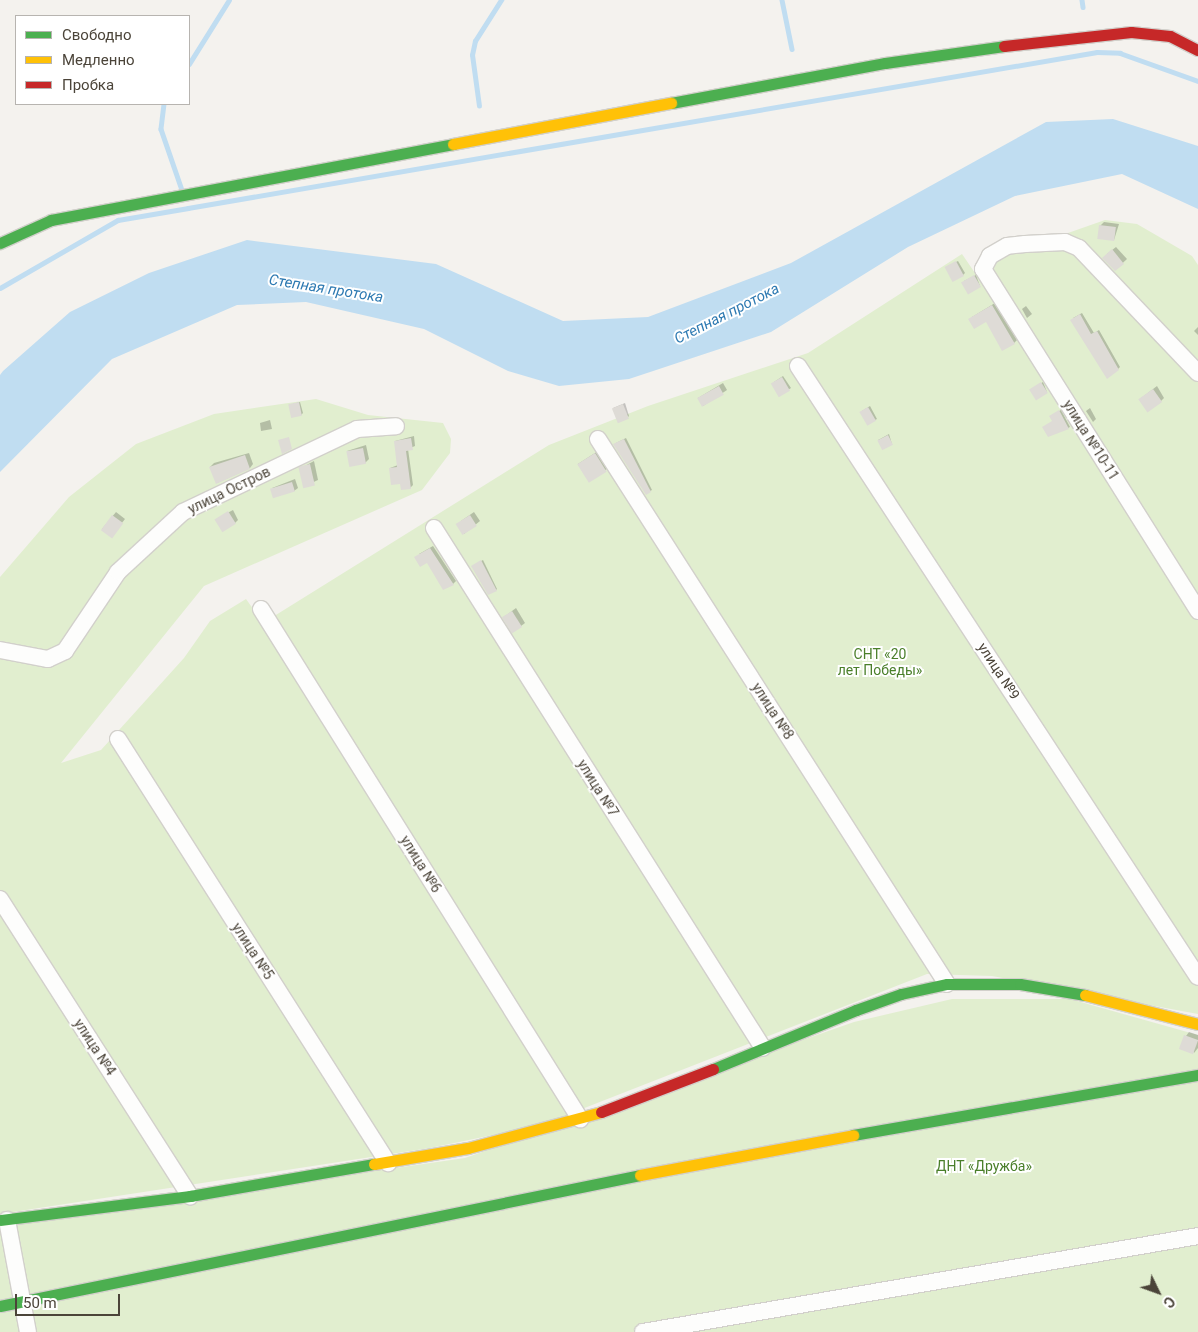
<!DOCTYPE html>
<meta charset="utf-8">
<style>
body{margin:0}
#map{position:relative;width:1198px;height:1332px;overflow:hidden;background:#f4f2ee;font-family:Roboto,sans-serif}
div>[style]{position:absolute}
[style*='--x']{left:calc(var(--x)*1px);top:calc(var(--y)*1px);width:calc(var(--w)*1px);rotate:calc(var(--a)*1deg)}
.green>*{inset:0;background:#e1eecf}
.water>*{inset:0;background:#c0ddf1}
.shadow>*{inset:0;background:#0003;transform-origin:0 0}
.stream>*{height:4.5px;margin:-2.25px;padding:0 2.25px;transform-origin:2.25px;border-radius:2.25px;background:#c0ddf1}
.building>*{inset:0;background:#dedbd6;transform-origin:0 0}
.roads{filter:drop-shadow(1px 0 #d2d0cb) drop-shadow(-1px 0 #d2d0cb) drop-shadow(0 1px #d2d0cb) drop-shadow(0 -1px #d2d0cb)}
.street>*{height:16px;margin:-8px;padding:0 8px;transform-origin:8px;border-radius:8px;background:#fdfdfc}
.fast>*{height:11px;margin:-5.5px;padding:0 5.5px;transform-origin:5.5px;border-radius:5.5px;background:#4caf50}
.slow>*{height:11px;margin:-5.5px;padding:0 5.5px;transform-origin:5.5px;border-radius:5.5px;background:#ffc107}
.jam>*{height:11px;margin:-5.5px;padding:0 5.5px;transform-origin:5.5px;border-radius:5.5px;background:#c62828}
span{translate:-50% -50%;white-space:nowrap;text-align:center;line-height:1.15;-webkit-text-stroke:4px #fff;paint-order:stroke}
.street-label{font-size:14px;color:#4b4439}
.park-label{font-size:14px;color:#4a7f2a}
.water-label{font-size:15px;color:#2e7ab2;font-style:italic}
.legend{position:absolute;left:15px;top:15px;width:175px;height:90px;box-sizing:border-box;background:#fff;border:1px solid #b7b4b0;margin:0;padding:6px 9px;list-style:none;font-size:15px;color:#4b4439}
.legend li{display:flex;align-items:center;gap:10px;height:25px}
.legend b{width:25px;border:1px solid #b7b4b0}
.north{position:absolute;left:1133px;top:1267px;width:50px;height:50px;-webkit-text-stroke:4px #fff;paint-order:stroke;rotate:132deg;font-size:14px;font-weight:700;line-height:20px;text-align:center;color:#4b4439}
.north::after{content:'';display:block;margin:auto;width:18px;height:22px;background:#4b4439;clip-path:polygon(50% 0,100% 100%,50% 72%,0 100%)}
.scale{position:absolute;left:15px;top:1294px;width:105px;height:22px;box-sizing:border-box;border:2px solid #4b4439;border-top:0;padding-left:6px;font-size:15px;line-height:18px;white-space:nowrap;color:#4b4439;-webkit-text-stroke:4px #fff;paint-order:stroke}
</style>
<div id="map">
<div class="green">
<div style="clip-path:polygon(1105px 220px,1137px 224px,1192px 256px,1198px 265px,1198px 1014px,992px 976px,927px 974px,541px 1125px,430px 1148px,0 1214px,0 577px,69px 497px,136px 444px,214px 414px,316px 399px,368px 415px,443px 423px,451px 439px,450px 453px,422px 490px,204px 586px,61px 763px,101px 750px,184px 658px,210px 621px,246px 599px,263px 623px,549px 445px,648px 406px,808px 353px,962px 254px,975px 273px,991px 260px)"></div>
<div style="clip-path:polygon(952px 999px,1070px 999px,1198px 1035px,1198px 1332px,0 1332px,0 1225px,465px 1158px,854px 1022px)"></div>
</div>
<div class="water">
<div style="clip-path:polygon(1113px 119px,1198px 146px,1198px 209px,1122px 174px,1015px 196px,908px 247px,771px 332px,629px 379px,559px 386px,508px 371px,424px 329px,306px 302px,237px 305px,112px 359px,0 472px,0 375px,3px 371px,70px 312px,149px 273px,247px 240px,436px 264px,563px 321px,648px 317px,791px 263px,1046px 122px)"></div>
</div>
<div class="shadow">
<div style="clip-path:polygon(1104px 222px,1119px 224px,1114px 240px,1100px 226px)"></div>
<div style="clip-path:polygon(1116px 247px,1127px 259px,1115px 270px,1107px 254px)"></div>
<div style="clip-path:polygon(958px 261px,965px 273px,963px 275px,948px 266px)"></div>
<div style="clip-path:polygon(976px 275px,980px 286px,964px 281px)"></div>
<div style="clip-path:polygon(995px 303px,1017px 340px,1014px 343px,986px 320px,972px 317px)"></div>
<div style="clip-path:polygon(1026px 306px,1032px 314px,1027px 318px,1022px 309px)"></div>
<div style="clip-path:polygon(1082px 313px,1094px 333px,1099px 330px,1120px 367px,1118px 369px,1073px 318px)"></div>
<div style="clip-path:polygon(1198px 327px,1198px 335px,1194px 331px)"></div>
<div style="clip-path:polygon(783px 376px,791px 388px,780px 395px,774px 382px)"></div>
<div style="clip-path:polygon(1043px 382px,1047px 392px,1032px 389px)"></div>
<div style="clip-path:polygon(723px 383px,727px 390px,703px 406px,698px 398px)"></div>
<div style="clip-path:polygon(1157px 386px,1164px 398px,1161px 401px,1140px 399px)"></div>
<div style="clip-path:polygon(300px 402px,303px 413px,301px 415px,289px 405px)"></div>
<div style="clip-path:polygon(625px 403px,629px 416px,628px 417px,613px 408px)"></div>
<div style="clip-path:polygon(870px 406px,877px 419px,875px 420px,862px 411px)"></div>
<div style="clip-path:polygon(1090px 408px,1096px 419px,1093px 422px,1086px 411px)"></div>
<div style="clip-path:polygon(1061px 410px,1070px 427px,1068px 428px,1053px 421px,1052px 415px)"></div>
<div style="clip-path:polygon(270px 420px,272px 429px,261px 431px,260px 423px)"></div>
<div style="clip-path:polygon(889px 434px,892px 444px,878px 440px,880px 439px)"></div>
<div style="clip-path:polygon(414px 436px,415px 446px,408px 449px,413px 485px,410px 488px,401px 483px,390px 468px,398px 465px,395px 441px)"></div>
<div style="clip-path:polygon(626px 438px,652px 490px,650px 491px,616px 443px)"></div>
<div style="clip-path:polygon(366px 445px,369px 459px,365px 463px,347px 451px)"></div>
<div style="left:598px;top:451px;width:20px;height:24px;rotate:57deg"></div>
<div style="clip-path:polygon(249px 453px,253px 464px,250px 468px,217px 483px,210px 467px,214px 463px)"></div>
<div style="clip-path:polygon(314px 461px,318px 480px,305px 486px,301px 468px)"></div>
<div style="clip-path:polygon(295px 479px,298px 488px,294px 491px,272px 488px)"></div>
<div style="clip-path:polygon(233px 510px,238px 520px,235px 523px,218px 518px)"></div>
<div style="clip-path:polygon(116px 512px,125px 519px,114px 533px,102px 529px)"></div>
<div style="clip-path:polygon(474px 512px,480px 521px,464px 534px,461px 521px)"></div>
<div style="clip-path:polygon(433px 546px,456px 581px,453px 584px,419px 554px)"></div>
<div style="clip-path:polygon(483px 560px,497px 589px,496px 590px,474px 565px)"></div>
<div style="clip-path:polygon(516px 608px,525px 623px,521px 626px,504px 617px)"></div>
<div style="clip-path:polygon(1189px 1032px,1198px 1035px,1198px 1048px,1194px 1053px,1186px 1036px)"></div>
</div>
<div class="stream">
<div style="--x:782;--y:0;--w:50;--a:78.5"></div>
<div style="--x:1082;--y:0;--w:7;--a:82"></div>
<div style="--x:189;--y:64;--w:75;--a:-58"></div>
<div style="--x:164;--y:104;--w:25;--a:97"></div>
<div style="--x:161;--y:129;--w:65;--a:71"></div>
<div style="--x:479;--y:106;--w:51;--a:-97.8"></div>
<div style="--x:472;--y:55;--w:14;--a:-78"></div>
<div style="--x:475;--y:41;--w:49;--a:-57.6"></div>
<div style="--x:0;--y:288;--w:136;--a:-30"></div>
<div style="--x:118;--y:220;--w:71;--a:-9.7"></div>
<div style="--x:188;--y:208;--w:922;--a:-9.74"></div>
<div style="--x:1097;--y:52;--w:23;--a:2"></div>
<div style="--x:1120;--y:53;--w:83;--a:19.7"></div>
</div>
<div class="building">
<div style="left:1099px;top:225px;width:17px;height:14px;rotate:7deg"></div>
<div style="clip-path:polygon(1112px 249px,1124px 264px,1115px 271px,1102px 258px)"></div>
<div style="left:956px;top:261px;width:17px;height:13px;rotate:62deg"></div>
<div style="left:974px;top:275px;width:14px;height:15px;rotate:60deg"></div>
<div style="clip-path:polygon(992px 305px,1015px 344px,1002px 351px,986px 322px,974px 329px,968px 319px)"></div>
<div style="clip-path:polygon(1080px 314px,1091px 334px,1097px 331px,1119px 370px,1107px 379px,1070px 320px)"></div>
<div style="left:782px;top:377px;width:16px;height:13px;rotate:60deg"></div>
<div style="left:1041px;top:382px;width:13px;height:14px;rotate:58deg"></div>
<div style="left:719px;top:386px;width:10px;height:25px;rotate:61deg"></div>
<div style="left:1153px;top:389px;width:16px;height:18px;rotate:55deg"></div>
<div style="left:299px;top:402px;width:14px;height:11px;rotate:78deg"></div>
<div style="left:623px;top:404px;width:16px;height:12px;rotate:68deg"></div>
<div style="left:868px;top:407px;width:16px;height:10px;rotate:60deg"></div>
<div style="clip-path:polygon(1059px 410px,1069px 429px,1048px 437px,1042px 427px,1052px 421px,1049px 416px)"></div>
<div style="left:888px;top:435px;width:11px;height:12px;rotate:63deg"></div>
<div style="clip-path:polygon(289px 437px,292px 449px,282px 454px,278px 440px)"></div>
<div style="clip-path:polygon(411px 438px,413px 450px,406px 451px,411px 489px,401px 490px,400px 484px,391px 485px,389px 468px,397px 467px,394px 441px)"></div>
<div style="clip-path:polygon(624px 439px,651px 492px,646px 495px,613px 444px)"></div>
<div style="left:363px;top:448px;width:16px;height:17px;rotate:79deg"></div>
<div style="left:595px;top:453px;width:22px;height:21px;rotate:58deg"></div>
<div style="clip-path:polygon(245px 455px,250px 469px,216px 484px,209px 467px)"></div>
<div style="left:310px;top:464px;width:22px;height:12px;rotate:77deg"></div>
<div style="left:292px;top:482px;width:10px;height:23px;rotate:73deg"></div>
<div style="left:228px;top:511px;width:15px;height:16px;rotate:58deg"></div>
<div style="left:112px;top:515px;width:14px;height:19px;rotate:36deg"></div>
<div style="left:470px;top:515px;width:13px;height:17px;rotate:58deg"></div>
<div style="clip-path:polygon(430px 548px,454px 585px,443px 590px,427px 563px,420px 567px,414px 557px)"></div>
<div style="clip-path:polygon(481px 560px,497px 591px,488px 595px,471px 566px)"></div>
<div style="left:512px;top:611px;width:19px;height:12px;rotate:58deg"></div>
<div style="left:1184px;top:1035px;width:15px;height:15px;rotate:20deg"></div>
</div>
<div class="roads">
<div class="street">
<div style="--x:798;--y:366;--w:730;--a:56.79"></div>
<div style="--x:1198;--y:373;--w:173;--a:-133.6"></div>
<div style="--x:1079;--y:248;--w:15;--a:-157"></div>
<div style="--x:1065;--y:242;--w:40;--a:177.1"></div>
<div style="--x:1025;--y:244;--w:18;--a:174"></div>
<div style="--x:1007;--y:246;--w:20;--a:150"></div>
<div style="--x:990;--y:256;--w:15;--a:118"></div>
<div style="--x:983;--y:269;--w:404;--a:57.8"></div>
<div style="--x:598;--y:439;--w:647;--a:57.37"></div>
<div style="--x:434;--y:528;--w:615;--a:57.68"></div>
<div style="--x:261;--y:609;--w:602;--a:57.97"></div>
<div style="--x:0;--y:650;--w:49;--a:10.6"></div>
<div style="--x:48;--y:659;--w:19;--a:-25"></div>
<div style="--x:65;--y:651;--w:95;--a:-56.1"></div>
<div style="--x:118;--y:572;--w:88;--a:-42.7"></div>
<div style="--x:183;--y:512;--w:193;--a:-25.5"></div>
<div style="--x:357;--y:429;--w:39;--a:-4"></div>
<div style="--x:118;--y:739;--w:503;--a:57.51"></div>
<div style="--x:0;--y:899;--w:353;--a:57.4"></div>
<div style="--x:7;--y:1220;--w:114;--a:79.4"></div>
<div style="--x:643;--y:1332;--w:563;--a:-9.81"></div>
</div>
<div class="fast">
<div style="--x:671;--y:103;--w:218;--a:-10.6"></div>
<div style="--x:885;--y:63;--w:120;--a:-8.1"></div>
<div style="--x:0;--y:243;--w:56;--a:-24.3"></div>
<div style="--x:51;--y:220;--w:409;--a:-10.7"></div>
<div style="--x:713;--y:1069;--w:155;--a:-22.4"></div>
<div style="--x:856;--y:1010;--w:48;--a:-19.6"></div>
<div style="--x:901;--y:994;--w:47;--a:-12.3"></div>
<div style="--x:947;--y:984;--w:73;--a:0"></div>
<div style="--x:1020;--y:984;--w:66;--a:9.6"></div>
<div style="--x:853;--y:1135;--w:350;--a:-9.9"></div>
<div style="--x:0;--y:1220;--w:192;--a:-7.2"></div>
<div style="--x:190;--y:1196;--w:187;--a:-9.9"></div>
<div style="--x:0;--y:1306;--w:653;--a:-11.57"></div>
</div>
<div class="slow">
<div style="--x:453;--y:144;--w:222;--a:-10.7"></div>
<div style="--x:1085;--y:995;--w:117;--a:14.4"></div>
<div style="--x:374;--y:1164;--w:95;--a:-9.7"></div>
<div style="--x:468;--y:1148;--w:138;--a:-15.1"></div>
<div style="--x:640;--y:1175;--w:217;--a:-10.6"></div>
</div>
<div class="jam">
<div style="--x:1004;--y:46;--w:128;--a:-6.3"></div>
<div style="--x:1131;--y:32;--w:39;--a:6"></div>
<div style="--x:1170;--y:36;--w:31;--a:27"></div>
<div style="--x:601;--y:1112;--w:120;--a:-21"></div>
</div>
</div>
<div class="street-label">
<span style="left:1091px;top:440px;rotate:58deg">улица №10-11</span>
<span style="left:229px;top:490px;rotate:-26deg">улица Остров</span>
<span style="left:999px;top:671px;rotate:57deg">улица №9</span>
<span style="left:773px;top:711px;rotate:57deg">улица №8</span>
<span style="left:598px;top:788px;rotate:58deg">улица №7</span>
<span style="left:421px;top:864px;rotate:58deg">улица №6</span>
<span style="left:253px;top:951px;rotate:57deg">улица №5</span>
<span style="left:95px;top:1047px;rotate:57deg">улица №4</span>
</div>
<div class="park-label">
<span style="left:880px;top:662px">СНТ «20<br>лет Победы»</span>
<span style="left:984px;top:1166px">ДНТ «Дружба»</span>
</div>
<div class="water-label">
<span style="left:326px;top:289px;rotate:9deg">Степная протока</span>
<span style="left:727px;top:314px;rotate:-27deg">Степная протока</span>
</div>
<ul class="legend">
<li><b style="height:6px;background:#4caf50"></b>Свободно</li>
<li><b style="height:6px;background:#ffc107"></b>Медленно</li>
<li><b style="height:6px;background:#c62828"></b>Пробка</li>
</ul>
<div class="north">С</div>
<div class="scale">50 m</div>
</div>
